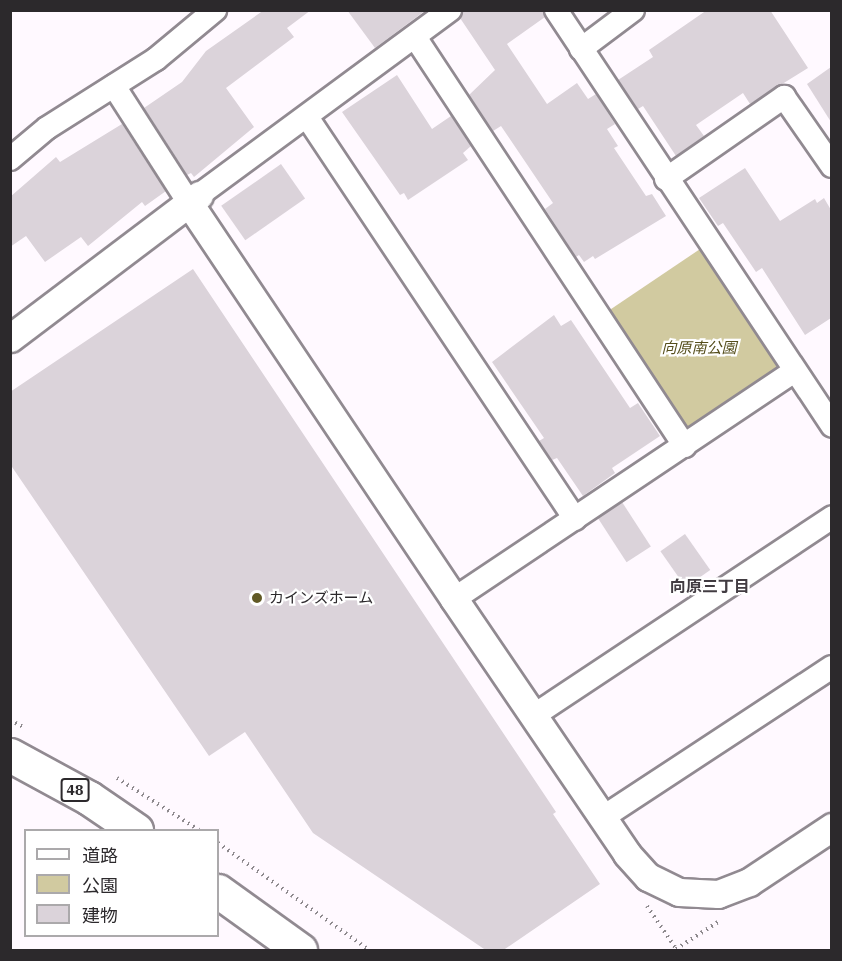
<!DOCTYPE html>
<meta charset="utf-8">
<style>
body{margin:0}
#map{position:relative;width:842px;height:961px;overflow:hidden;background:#fff9ff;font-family:"IBM Plex Serif","Noto Sans JP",serif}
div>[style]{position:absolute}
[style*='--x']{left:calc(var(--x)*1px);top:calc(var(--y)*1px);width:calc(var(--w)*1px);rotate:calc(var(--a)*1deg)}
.green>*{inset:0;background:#d1caa0;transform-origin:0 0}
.building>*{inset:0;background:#dbd3da;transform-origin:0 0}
.path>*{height:4px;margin-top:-2px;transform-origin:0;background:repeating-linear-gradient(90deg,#8d898d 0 1.5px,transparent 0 6px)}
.roads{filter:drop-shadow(2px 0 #918a91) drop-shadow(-2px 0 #918a91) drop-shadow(0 2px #918a91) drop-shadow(0 -2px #918a91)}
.minor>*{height:22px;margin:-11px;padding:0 11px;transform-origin:11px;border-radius:11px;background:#fff}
.tertiary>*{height:27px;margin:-13.5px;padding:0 13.5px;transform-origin:13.5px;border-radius:13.5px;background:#fff}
.primary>*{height:33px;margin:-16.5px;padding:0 16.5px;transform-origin:16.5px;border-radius:16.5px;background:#fff}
.dots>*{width:16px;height:16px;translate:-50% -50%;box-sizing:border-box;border:3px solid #fff;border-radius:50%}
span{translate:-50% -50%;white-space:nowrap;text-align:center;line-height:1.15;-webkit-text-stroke:4.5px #fff;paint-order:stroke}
.shield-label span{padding:2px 4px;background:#fff;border:2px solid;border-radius:4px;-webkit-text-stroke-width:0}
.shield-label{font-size:14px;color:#2c292c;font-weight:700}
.park-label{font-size:15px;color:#554e1c;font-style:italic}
.poi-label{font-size:15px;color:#2c292c}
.left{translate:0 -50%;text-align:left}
.neighbourhood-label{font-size:16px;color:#423c42;font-weight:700}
.frame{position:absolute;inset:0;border:12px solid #2c292c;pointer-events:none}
.legend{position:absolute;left:24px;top:829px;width:195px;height:108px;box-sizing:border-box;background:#fff;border:2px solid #aba9ab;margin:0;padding:8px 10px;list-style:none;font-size:18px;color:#2c292c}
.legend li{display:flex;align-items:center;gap:12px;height:30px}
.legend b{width:30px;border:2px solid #aba9ab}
</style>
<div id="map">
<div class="green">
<div style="left:709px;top:243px;width:154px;height:132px;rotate:56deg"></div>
</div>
<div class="building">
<div style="clip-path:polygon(264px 10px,311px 10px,287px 28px,294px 37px,226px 88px,254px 127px,194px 177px,191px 173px,187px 175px,144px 108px,182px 82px,206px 51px)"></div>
<div style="clip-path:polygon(347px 10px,426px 10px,375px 48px)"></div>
<div style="clip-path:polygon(463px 10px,543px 10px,545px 17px,507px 44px,547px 104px,577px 83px,588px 99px,596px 94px,615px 124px,607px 129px,618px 146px,614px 148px,646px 196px,652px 194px,666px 216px,595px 259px,593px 256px,584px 262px,579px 255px,576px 257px,545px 209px,553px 203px,501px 126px,493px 131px,469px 95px,495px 70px,460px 18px)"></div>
<div style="clip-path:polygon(707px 10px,770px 10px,808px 68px,750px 104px,743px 93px,696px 125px,704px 136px,676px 156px,643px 106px,638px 109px,618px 80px,653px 57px,649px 50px)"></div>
<div style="clip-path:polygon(831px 67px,831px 122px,807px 84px)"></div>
<div style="clip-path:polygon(397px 75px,432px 129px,451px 116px,471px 146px,463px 153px,468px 160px,408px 200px,404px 193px,400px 195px,342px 112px)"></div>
<div style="clip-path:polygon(122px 124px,166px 191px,145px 206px,142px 202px,88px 246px,81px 237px,45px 262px,26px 236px,10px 247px,10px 197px,56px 157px,60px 162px)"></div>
<div style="left:281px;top:164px;width:42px;height:73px;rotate:55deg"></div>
<div style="clip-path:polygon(745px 168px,780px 221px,815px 199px,817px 203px,824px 198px,831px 210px,831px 318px,805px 335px,762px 268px,756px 272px,723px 223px,718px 226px,699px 198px)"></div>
<div style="clip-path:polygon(193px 269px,556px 812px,553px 814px,600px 884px,502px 951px,487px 951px,313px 833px,245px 732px,209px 756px,10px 464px,10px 392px)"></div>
<div style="clip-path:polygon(554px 315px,561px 326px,571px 320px,630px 408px,638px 403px,660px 436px,612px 468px,615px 473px,583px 496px,557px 458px,552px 460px,539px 441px,544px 438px,492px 362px)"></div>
<div style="left:622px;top:502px;width:53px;height:29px;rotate:57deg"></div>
<div style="left:685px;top:534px;width:44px;height:30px;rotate:55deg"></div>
</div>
<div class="path">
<div style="--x:10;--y:720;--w:15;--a:28"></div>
<div style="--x:117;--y:778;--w:97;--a:32.4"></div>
<div style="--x:218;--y:843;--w:185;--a:35.3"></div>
<div style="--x:647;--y:906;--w:53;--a:55.7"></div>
<div style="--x:676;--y:949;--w:50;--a:-32.7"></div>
</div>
<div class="roads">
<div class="minor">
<div style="--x:556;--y:10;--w:499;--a:56.4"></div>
<div style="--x:415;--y:37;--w:490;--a:56.6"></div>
<div style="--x:581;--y:49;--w:65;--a:-36.9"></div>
<div style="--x:114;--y:86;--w:139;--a:57.3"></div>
<div style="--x:307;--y:117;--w:483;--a:56.3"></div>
<div style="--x:10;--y:159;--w:48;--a:-40"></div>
<div style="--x:47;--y:128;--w:129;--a:-32.3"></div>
<div style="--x:156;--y:59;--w:77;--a:-39.7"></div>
<div style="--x:666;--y:179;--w:144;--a:-34.8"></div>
<div style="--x:784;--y:97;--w:84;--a:55.2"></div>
<div style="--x:199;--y:195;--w:312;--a:-36.4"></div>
<div style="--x:454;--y:599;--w:409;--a:-33.8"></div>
<div style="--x:533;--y:716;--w:359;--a:-33.6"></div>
<div style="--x:602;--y:818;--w:275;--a:-33.3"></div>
</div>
<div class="tertiary">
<div style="--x:189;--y:203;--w:476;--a:56.2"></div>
<div style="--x:454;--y:599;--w:308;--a:55.8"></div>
<div style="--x:627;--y:854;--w:31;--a:48"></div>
<div style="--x:648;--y:877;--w:34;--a:26"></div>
<div style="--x:679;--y:892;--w:39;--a:3"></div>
<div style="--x:718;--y:894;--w:33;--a:-21"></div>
<div style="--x:749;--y:882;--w:100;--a:-33.5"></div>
<div style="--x:10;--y:338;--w:237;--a:-37.1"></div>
</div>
<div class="primary">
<div style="--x:10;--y:755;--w:90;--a:28.6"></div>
<div style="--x:89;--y:798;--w:57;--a:34.2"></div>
<div style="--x:218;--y:891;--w:101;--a:35.7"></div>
</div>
</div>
<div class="dots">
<div style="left:257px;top:598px;background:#615925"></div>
</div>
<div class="shield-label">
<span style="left:75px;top:790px">48</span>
</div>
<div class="park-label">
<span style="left:699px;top:348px">向原南公園</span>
</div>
<div class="poi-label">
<span class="left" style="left:269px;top:598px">カインズホーム</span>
</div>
<div class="neighbourhood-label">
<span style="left:710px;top:586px">向原三丁目</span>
</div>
<div class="frame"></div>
<ul class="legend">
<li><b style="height:8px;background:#fff"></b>道路</li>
<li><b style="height:16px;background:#d1caa0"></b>公園</li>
<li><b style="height:16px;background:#dbd3da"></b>建物</li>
</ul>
</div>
